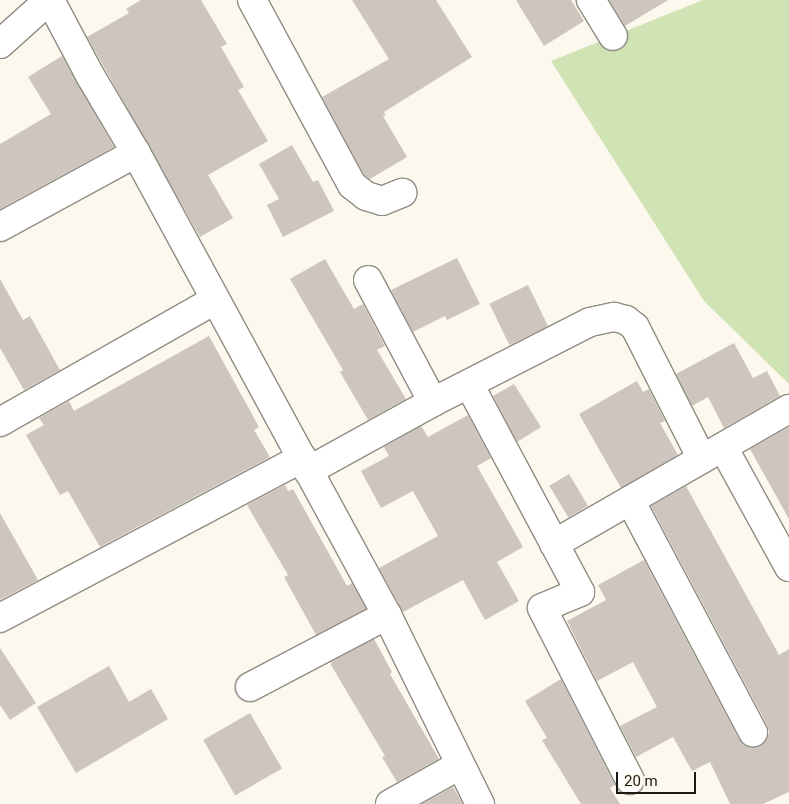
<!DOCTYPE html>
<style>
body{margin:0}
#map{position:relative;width:789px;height:804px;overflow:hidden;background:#fcf8ed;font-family:Roboto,sans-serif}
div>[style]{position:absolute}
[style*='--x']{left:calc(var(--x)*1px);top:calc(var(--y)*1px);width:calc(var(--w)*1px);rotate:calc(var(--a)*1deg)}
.green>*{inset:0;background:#cfe3b5}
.building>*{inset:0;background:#cec5be;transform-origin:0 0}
.roads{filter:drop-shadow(1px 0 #908c83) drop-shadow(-1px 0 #908c83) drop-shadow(0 1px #908c83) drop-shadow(0 -1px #908c83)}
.minor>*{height:28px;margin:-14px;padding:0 14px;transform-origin:14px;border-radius:14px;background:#fff}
span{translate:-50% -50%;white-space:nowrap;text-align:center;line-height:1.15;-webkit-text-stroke:4px #fcf8ed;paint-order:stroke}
.scale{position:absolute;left:616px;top:772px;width:80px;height:22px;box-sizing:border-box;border:2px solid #1a1915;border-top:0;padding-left:6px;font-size:15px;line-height:18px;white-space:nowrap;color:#1a1915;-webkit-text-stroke:4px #fcf8ed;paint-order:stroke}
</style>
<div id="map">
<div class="green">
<div style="clip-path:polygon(703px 0,789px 0,789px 384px,704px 301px,551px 61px)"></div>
</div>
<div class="building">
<div style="clip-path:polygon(141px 0,201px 0,227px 44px,221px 47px,244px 87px,238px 90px,268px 141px,208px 175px,233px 218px,200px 237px,87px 37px,129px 13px,126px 9px)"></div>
<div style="clip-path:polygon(352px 0,436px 0,472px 57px,384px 112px,386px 115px,383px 116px,407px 157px,370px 179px,364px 175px,322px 97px,389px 59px)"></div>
<div style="clip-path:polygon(516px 0,571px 0,584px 21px,544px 46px)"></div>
<div style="clip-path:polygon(609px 0,668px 0,625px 26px)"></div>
<div style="clip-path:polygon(62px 56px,114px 147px,0 209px,0 144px,51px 114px,28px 77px)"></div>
<div style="clip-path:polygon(292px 145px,313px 182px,318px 180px,334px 211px,283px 237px,267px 205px,279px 199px,259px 164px)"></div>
<div style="clip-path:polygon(457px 258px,480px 304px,447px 320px,445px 316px,413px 332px,391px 290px)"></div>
<div style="clip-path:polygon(325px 259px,354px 309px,363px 304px,385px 346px,377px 350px,406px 399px,368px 420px,340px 372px,343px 370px,290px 279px)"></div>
<div style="clip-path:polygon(0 279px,23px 320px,30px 316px,60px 370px,24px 390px,0 348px)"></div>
<div style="left:528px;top:285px;width:46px;height:43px;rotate:64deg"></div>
<div style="clip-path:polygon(209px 336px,259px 427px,254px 430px,270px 457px,100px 547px,68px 491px,60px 495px,26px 435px,44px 425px,39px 418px,69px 401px,74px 411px)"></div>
<div style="clip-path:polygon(734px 343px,753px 378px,767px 371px,780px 396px,724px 428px,708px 397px,692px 406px,676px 374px)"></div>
<div style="clip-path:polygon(637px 381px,643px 392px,649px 389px,665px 421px,660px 423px,678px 455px,621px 488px,579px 414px)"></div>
<div style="clip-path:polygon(514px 384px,541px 427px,517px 442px,493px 396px)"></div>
<div style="clip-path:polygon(468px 415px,491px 458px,477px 466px,523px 547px,497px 562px,519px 601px,485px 620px,463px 580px,403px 612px,379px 568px,438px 536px,413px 491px,381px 508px,361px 471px,389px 456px,384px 447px,421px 426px,428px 437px)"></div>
<div style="clip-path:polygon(789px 427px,789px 519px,750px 449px)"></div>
<div style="left:569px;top:474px;width:37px;height:23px;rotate:59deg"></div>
<div style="clip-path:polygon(285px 485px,288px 491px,293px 489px,347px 586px,352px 583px,366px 609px,316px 635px,284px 577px,288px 575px,247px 505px)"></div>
<div style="clip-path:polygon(686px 486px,779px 655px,789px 649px,789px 792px,763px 804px,730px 804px,710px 762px,692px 771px,673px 737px,636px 757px,620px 726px,657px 707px,633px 662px,597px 681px,567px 621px,606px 600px,598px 585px,644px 560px,739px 739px,744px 745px,752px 748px,760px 746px,766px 741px,769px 733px,767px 725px,651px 506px)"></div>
<div style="clip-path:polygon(0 513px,38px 580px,0 600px)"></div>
<div style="clip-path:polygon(374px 639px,392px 672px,390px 674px,439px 759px,397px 782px,382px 757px,385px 756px,331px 665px,331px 662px)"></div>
<div style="clip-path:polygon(0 648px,36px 703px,10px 720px,0 705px)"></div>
<div style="clip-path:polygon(109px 666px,129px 702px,151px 689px,168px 719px,76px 773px,37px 707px)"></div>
<div style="clip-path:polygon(561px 679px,615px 785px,610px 788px,620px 804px,581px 804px,542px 740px,547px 738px,525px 701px)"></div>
<div style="left:250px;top:713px;width:64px;height:54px;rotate:60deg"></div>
<div style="clip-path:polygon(453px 787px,463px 804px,422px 804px)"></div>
</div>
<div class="roads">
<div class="minor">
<div style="--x:50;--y:0;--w:87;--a:62"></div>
<div style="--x:91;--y:77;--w:88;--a:59.4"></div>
<div style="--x:136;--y:153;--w:526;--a:61.49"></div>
<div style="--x:387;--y:615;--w:211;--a:63.8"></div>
<div style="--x:252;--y:0;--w:210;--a:61.6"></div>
<div style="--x:352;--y:185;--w:18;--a:38"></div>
<div style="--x:366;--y:196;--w:17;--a:17"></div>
<div style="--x:382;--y:201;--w:22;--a:-22"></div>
<div style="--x:591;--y:0;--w:42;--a:58.6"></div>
<div style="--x:0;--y:44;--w:66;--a:-41.9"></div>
<div style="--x:0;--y:227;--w:155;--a:-28.6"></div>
<div style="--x:368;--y:280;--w:138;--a:62"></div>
<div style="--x:469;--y:384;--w:236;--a:61.9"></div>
<div style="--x:580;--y:592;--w:41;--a:157.2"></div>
<div style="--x:542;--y:608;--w:193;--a:62.9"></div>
<div style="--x:0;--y:422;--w:247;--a:-29.6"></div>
<div style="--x:723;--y:447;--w:137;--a:61.2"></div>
<div style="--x:308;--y:471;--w:143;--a:-28.9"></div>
<div style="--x:433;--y:402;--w:176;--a:-27"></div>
<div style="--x:590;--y:322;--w:25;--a:-12"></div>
<div style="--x:614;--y:317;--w:12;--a:14"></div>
<div style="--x:626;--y:320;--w:11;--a:38"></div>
<div style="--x:635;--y:327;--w:148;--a:63.1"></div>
<div style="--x:630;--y:500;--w:263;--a:62.1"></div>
<div style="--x:554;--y:544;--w:271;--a:-29.9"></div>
<div style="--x:0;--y:618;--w:342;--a:-27.9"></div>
<div style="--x:250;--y:687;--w:155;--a:-27.7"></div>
<div style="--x:390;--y:804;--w:80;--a:-29.1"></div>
</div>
</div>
<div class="scale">20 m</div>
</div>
